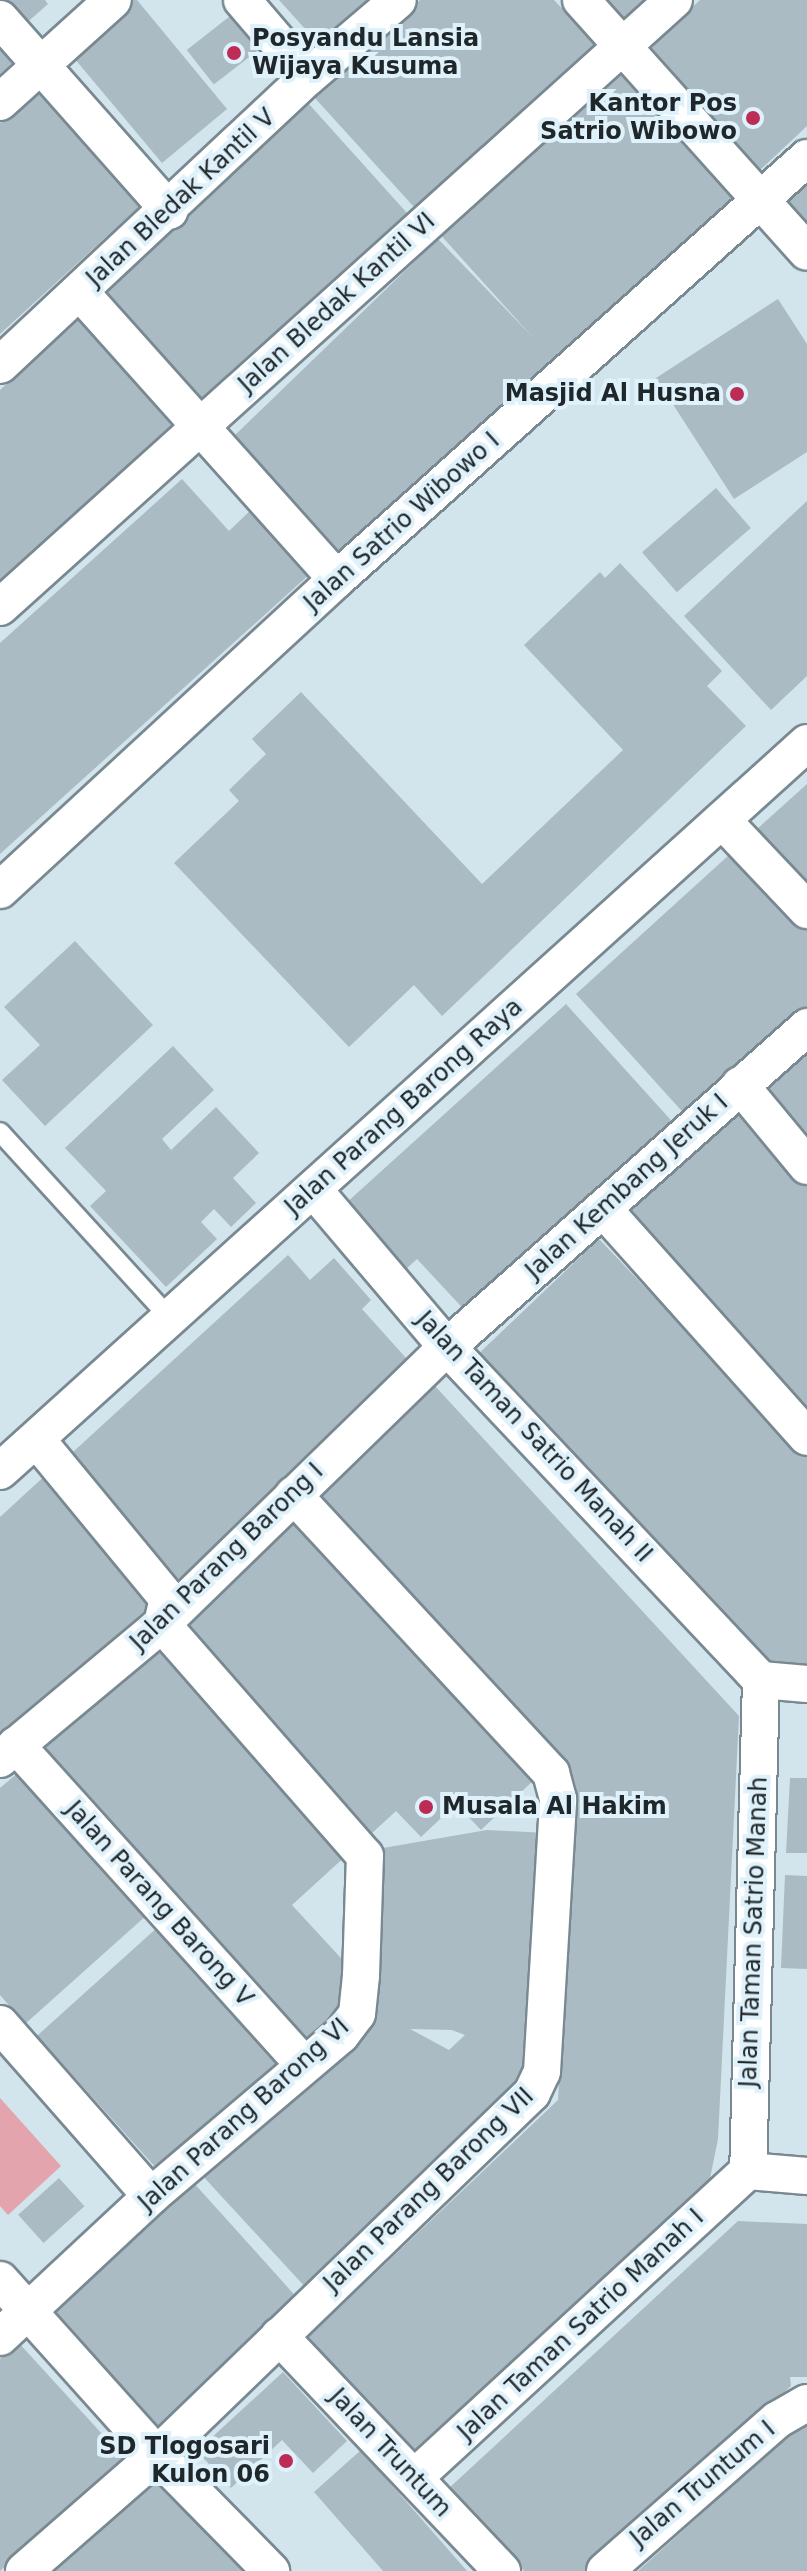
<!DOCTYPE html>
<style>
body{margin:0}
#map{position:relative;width:807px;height:2571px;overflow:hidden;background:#d2e4ec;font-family:"DejaVu Sans",sans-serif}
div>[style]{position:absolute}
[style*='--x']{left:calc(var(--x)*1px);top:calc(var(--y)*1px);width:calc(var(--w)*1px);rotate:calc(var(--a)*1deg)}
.green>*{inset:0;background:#e4a4ad}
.building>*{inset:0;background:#aabbc3;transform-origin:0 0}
.roads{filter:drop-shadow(2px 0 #798991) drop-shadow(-2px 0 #798991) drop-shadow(0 2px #798991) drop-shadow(0 -2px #798991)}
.lane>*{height:18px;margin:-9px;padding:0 9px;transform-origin:9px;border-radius:9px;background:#fff}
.street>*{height:36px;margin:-18px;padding:0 18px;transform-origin:18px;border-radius:18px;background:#fff}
.dots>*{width:22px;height:22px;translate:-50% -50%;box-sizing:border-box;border:4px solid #dff1fa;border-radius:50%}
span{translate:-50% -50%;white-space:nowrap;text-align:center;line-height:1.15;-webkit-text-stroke:8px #dff1fa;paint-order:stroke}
.poi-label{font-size:24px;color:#20272a;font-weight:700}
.left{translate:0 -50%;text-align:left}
.right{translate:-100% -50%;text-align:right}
.street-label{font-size:24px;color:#20272a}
</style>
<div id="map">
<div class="green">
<div style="clip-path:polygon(0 2098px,61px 2166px,8px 2215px,0 2206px)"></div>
</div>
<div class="building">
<div style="clip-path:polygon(0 0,45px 0,48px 4px,23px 26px)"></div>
<div style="clip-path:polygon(131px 0,137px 0,227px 109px,162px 163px,69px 52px)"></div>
<div style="clip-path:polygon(279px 0,380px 0,325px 51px)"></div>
<div style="clip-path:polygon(420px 0,554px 0,604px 54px,424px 218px,314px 97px)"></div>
<div style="clip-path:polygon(606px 0,663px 0,631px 29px)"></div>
<div style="clip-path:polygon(700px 0,807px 0,807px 126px,760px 170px,648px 49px)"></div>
<div style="left:234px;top:13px;width:44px;height:60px;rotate:52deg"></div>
<div style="clip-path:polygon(0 43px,15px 60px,0 74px)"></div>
<div style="left:628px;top:65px;width:169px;height:253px;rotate:48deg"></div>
<div style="clip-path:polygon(46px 81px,151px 196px,0 334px,0 123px)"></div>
<div style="left:308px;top:103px;width:163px;height:283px;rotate:48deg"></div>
<div style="clip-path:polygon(807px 182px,807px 222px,787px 200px)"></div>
<div style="left:438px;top:239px;width:169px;height:289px;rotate:46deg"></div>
<div style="clip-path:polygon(778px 299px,807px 344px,807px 452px,734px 499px,656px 378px)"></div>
<div style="clip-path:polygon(84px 312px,183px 420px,0 589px,0 390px)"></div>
<div style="clip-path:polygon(182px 479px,229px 531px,254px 507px,312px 572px,0 854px,0 643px)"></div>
<div style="left:716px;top:488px;width:53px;height:98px;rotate:49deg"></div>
<div style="clip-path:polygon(807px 501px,807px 676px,771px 710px,684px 616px)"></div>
<div style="clip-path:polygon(620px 563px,722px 671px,707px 686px,746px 726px,442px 1016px,414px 985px,349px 1047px,174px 863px,239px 801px,229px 790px,266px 754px,252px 739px,301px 692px,482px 884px,623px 750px,524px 645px,600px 572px,605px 578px)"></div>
<div style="clip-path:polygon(807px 784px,807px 902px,748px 837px)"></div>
<div style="clip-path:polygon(740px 845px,807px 919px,807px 1012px,689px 1119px,576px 994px)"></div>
<div style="clip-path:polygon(75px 941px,153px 1025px,45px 1126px,2px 1080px,40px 1045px,4px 1007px)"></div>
<div style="clip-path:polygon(566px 1004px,678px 1128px,471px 1317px,417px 1259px,405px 1270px,345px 1204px)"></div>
<div style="clip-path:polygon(173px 1046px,214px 1090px,162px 1139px,171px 1150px,216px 1107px,259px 1153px,233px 1178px,256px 1203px,231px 1227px,214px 1209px,201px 1222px,217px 1239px,166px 1287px,90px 1206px,106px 1191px,65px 1148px)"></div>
<div style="clip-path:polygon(807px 1052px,807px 1150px,759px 1098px)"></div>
<div style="clip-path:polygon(738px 1110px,807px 1185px,807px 1423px,620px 1220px)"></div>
<div style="clip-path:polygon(599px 1239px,807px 1457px,807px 1674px,756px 1660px,471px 1361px)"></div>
<div style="clip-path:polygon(288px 1255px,310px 1280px,334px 1258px,371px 1300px,362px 1309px,415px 1368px,173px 1588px,61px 1463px)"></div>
<div style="clip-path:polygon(435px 1386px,739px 1716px,718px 2139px,709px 2183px,417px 2462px,304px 2341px,558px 2100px,576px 1787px,311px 1501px)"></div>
<div style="clip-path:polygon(49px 1472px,158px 1601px,0 1745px,0 1517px)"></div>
<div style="clip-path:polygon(293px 1518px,536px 1778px,481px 1830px,456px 1804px,421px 1837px,396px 1811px,371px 1834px,177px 1626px)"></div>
<div style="clip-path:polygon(157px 1643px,349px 1853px,292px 1905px,351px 1969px,349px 2001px,301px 2045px,37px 1756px)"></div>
<div style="clip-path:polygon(20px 1771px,148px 1914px,25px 2024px,0 1995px,0 1788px)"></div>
<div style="clip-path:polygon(790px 1778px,807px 1778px,807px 1853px,786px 1853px)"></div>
<div style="clip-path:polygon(evenodd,487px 1830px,547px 1833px,527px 2088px,308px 2290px,200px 2173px,375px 2010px,383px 1848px,487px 1830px,410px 2029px,452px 2030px,465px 2035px,449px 2050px,410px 2029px)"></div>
<div style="clip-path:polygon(785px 1875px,807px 1876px,807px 1969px,781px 1968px)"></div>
<div style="left:159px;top:1926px;width:190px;height:164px;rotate:48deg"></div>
<div style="left:59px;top:2178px;width:38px;height:55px;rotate:48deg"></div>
<div style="left:192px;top:2181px;width:160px;height:197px;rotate:48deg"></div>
<div style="clip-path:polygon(738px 2221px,807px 2224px,807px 2377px,790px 2377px,791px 2386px,591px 2571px,524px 2571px,448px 2489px)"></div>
<div style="clip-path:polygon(18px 2342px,124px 2458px,0 2571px,0 2359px)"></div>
<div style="clip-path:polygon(283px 2372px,347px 2441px,313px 2473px,282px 2440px,231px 2488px,197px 2451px)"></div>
<div style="clip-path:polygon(807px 2422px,807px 2571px,638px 2571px,795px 2430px)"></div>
<div style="clip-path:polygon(361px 2450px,467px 2571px,383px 2571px,314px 2492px)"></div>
<div style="clip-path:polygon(154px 2469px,246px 2571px,42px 2571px)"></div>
</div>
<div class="roads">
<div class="lane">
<div style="--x:0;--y:1132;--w:252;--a:47.6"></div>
</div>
<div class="street">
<div style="--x:242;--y:0;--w:101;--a:49.4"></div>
<div style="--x:581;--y:0;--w:338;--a:48.1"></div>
<div style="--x:0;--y:19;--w:256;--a:48.5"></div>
<div style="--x:0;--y:102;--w:152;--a:-42.1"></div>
<div style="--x:80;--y:292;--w:385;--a:48.2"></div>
<div style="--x:0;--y:365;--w:422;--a:-43.1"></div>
<div style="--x:308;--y:77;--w:118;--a:-40.5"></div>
<div style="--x:0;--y:607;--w:907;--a:-42.01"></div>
<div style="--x:722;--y:820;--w:124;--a:46.6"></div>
<div style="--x:0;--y:890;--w:459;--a:-42.7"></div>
<div style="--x:337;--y:579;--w:631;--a:-41.85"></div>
<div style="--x:740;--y:1085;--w:105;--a:50.4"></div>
<div style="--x:313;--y:1189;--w:207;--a:49.7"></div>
<div style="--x:447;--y:1347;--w:458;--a:46.7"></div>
<div style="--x:605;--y:1211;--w:303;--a:48.2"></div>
<div style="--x:0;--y:1471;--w:1087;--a:-42.05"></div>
<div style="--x:807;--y:1684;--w:46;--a:-175"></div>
<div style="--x:761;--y:1680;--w:491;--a:91.5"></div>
<div style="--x:748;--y:2171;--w:59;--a:4.8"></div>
<div style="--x:16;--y:1745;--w:428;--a:48"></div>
<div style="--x:0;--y:1759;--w:211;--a:-39.8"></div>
<div style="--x:162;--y:1624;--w:397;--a:-44.2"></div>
<div style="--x:447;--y:1347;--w:482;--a:-41.6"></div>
<div style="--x:0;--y:2024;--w:229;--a:48.7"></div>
<div style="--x:0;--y:2280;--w:235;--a:48.1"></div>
<div style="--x:157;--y:2455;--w:163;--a:45.5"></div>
<div style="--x:279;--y:2336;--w:324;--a:46.5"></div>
<div style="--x:0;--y:2337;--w:207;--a:-43"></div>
<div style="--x:151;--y:2196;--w:249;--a:-40.3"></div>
<div style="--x:341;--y:2035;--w:26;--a:-53"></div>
<div style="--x:357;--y:2014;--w:39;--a:-84"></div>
<div style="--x:361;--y:1975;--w:119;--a:-88.1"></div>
<div style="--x:365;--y:1856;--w:308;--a:-131.2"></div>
<div style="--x:162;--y:1624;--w:26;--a:-77"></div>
<div style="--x:168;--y:1599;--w:207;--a:-129.5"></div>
<div style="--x:414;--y:2478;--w:454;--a:-42.6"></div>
<div style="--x:24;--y:2571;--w:176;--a:-41.1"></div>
<div style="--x:157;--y:2455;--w:521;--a:-43.99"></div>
<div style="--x:532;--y:2093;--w:23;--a:-65"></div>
<div style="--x:542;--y:2072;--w:273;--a:-86.6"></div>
<div style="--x:558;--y:1799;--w:27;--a:-105"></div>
<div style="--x:551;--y:1773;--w:379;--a:-132.8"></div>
<div style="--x:605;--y:2571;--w:229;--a:-41.3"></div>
<div style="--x:777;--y:2420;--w:34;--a:-30"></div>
</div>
</div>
<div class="dots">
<div style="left:234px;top:53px;background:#bc2c55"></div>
<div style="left:753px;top:118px;background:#bc2c55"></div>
<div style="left:737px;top:394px;background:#bc2c55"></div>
<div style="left:426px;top:1807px;background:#bc2c55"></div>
<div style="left:286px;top:2461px;background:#bc2c55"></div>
</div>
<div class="poi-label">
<span class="left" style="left:252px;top:53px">Posyandu Lansia<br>Wijaya Kusuma</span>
<span class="right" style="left:737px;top:118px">Kantor Pos<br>Satrio Wibowo</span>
<span class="right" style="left:721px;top:394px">Masjid Al Husna</span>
<span class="left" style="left:442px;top:1807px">Musala Al Hakim</span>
<span class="right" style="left:270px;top:2461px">SD Tlogosari<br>Kulon 06</span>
</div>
<div class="street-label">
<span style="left:181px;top:198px;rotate:-43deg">Jalan Bledak Kantil V</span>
<span style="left:337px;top:303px;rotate:-42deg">Jalan Bledak Kantil VI</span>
<span style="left:402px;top:522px;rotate:-42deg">Jalan Satrio Wibowo I</span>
<span style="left:404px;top:1107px;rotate:-42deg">Jalan Parang Barong Raya</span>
<span style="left:627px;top:1187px;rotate:-42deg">Jalan Kembang Jeruk I</span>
<span style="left:534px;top:1437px;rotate:47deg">Jalan Taman Satrio Manah II</span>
<span style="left:227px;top:1557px;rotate:-44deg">Jalan Parang Barong I</span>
<span style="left:159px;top:1904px;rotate:48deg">Jalan Parang Barong V</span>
<span style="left:754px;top:1932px;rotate:-88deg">Jalan Taman Satrio Manah</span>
<span style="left:244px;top:2115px;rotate:-42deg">Jalan Parang Barong VI</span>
<span style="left:429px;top:2190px;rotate:-44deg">Jalan Parang Barong VII</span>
<span style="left:581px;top:2325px;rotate:-43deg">Jalan Taman Satrio Manah I</span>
<span style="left:390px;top:2453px;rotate:47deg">Jalan Truntum</span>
<span style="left:703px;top:2484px;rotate:-40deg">Jalan Truntum I</span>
</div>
</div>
